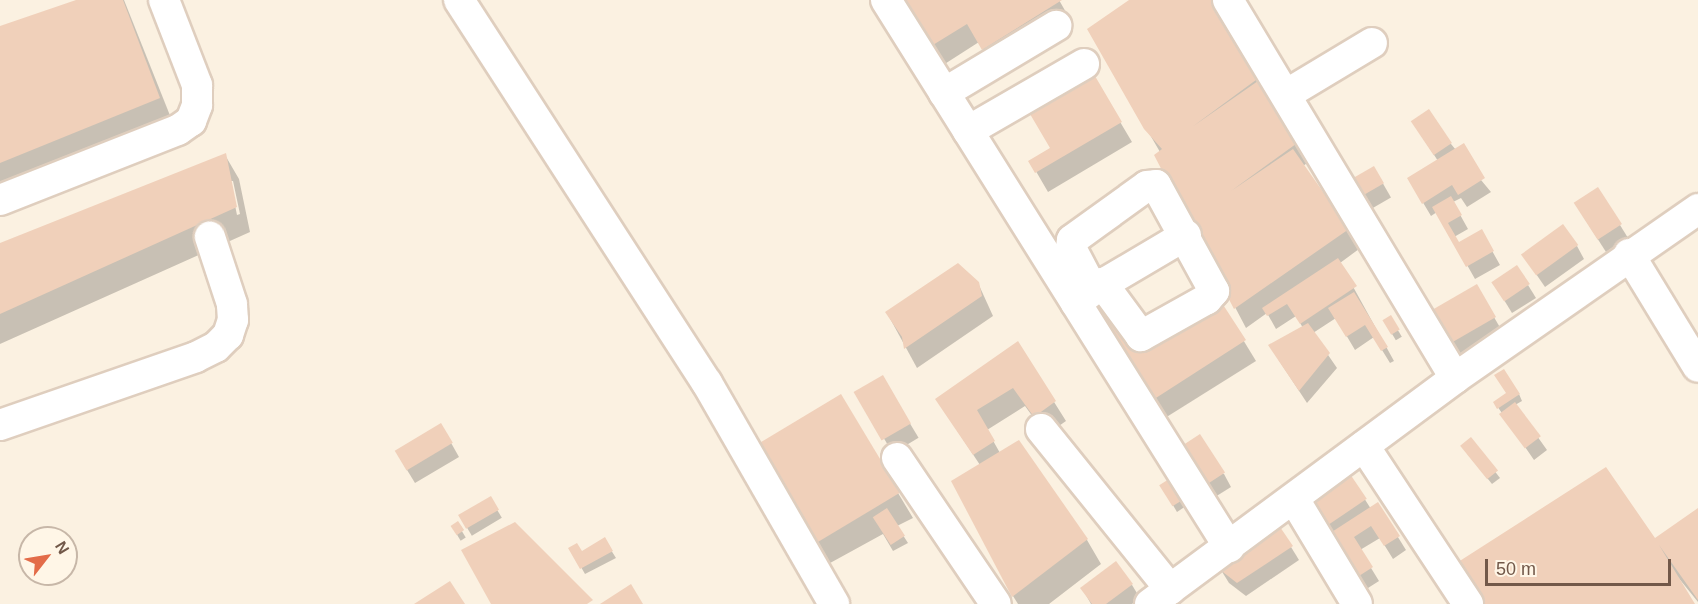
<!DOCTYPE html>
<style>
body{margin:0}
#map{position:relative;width:1698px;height:604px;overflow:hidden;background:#fbf1e1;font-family:Arial,sans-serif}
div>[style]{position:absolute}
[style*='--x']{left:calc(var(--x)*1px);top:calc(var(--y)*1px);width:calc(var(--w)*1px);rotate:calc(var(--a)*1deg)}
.shadow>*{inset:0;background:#0003;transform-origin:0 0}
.building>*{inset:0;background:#f0d0ba;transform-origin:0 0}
.roads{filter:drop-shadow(2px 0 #dfcebe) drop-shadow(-2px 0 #dfcebe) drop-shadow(0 2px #dfcebe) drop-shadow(0 -2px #dfcebe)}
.minor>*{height:30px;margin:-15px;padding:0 15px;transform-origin:15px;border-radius:15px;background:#fff}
span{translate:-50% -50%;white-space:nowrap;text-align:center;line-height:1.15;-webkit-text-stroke:5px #fff6e7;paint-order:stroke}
.north{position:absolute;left:18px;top:526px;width:60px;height:60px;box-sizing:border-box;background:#fff6e7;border:2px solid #c7b7a8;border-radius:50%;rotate:59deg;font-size:16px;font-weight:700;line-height:24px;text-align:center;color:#725849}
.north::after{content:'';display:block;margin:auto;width:21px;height:27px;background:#e36c49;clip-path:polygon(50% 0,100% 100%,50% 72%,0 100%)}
.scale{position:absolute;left:1485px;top:559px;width:186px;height:27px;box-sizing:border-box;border:3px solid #725849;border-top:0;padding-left:8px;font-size:18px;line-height:21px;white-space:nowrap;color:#725849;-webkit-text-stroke:4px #fff6e7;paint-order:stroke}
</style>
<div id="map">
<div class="shadow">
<div style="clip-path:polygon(81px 0,124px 0,173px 123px,0 193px,0 28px)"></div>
<div style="clip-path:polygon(899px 0,1059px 0,1071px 21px,994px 68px,979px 42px,940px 67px)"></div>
<div style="clip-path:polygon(1132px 0,1215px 0,1310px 161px,1303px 166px,1359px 249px,1340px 263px,1394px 361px,1390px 363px,1374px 337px,1355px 350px,1336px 318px,1313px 333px,1337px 368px,1307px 403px,1278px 359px,1303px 328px,1296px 316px,1276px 329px,1267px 313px,1246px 328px,1155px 155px,1160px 152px,1089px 30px)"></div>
<div style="clip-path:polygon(1094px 78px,1132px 142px,1048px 192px,1030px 161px,1051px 148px)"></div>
<div style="clip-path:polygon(1421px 135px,1451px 144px,1491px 192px,1467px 207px,1461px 198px,1453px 202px,1468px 229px,1454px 237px,1458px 244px,1481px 231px,1500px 265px,1475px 279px,1437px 212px,1431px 216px,1409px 179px,1438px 161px)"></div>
<div style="clip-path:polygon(evenodd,225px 155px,239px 179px,250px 232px,0 344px,0 245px,225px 155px,230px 181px,233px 181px,240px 214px,237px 215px,230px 181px)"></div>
<div style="left:1374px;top:168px;width:34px;height:32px;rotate:60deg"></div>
<div style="clip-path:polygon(1583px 216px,1620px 225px,1628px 238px,1606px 252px)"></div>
<div style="clip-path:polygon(1577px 246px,1584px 259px,1545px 287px,1523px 255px)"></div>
<div style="clip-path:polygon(978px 283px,993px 316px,917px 368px,887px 313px)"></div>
<div style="clip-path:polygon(1528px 285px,1536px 298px,1512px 313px,1501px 295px)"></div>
<div style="left:1476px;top:286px;width:52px;height:57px;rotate:60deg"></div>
<div style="clip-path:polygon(1220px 302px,1256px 361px,1157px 423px,1136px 354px)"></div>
<div style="left:1390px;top:317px;width:23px;height:7px;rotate:59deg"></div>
<div style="clip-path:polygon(1017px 343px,1066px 421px,1046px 435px,1025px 406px,987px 430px,1000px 453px,1087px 540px,1101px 564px,1049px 604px,1018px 604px,1013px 596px,953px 481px,980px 465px,937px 400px)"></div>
<div style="left:882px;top:377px;width:71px;height:30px;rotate:59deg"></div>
<div style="clip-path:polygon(1519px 394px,1522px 401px,1515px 405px,1547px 450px,1534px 460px,1495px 403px)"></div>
<div style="clip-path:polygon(840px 396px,913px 518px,897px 526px,908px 543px,893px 551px,883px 534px,821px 568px,807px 544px)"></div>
<div style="clip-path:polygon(441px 425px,459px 457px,415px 483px,404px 465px)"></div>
<div style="clip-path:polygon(1470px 439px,1500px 478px,1492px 484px,1466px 452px)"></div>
<div style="clip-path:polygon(1176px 450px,1224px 474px,1231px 487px,1207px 502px)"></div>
<div style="clip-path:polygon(1350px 476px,1371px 509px,1378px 505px,1406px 550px,1393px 559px,1380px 538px,1360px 550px,1379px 581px,1357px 595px,1312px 519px)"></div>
<div style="clip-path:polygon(1161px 485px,1192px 502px,1177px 512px)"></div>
<div style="left:490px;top:498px;width:23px;height:35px;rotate:59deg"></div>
<div style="clip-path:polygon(1698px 510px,1698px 602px,1677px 576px,1694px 604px,1654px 540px)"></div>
<div style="left:457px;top:523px;width:17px;height:6px;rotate:59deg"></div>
<div style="clip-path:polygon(604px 539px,616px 558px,585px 574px,570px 548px,582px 553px)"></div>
<div style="clip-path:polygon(1291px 547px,1299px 560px,1246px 596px,1229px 583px,1221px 570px)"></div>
<div style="clip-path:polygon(1132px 585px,1140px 598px,1132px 604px,1091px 604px,1082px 588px)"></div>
</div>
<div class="building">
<div style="clip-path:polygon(76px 0,123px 0,160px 98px,0 163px,0 26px)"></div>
<div style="clip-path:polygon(898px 0,1062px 0,982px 50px,967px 24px,928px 48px)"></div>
<div style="clip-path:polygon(1129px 0,1219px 0,1253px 52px,1246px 59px,1260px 77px,1192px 127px,1258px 81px,1300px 141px,1231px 191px,1293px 149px,1349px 229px,1234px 309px,1154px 155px,1162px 149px,1144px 129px,1087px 29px)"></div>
<div style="clip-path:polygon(1095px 76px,1122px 122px,1035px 173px,1028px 161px,1050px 148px,1030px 114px)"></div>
<div style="left:1429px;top:109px;width:41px;height:22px;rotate:56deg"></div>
<div style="clip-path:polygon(1464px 143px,1485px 178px,1458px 195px,1452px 185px,1422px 204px,1407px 178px)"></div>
<div style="clip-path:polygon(226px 153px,237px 207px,0 314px,0 243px)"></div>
<div style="left:1374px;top:166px;width:20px;height:34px;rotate:60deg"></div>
<div style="left:1598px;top:187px;width:44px;height:29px;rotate:57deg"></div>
<div style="clip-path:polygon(1451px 196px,1462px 215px,1448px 223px,1459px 242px,1482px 229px,1494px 251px,1466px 267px,1432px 207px)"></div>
<div style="left:1563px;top:224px;width:26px;height:52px;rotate:54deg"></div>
<div style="clip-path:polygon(1338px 258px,1357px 286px,1300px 324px,1287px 304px,1267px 316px,1262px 308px)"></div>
<div style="clip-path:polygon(958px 263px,979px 282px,982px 296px,904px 349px,902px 337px,885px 312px)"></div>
<div style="left:1517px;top:265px;width:23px;height:31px;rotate:56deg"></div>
<div style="left:1477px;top:284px;width:38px;height:61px;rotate:60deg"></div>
<div style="clip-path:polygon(1354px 292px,1388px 347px,1381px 351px,1365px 325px,1346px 337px,1328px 308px)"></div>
<div style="clip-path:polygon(1102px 300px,1137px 352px,1220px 300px,1246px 340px,1145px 405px,1085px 312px)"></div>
<div style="left:1391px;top:315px;width:17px;height:10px;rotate:59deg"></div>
<div style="clip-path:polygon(1308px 323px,1330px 353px,1299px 391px,1268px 345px)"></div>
<div style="clip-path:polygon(1018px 341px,1056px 401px,1034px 417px,1013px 388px,977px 410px,995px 441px,973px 455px,935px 399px)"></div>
<div style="clip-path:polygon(1504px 369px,1520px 394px,1497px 409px,1493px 402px,1506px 393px,1494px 375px)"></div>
<div style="left:883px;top:375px;width:56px;height:34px;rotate:60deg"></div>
<div style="left:841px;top:394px;width:115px;height:99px;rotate:59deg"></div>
<div style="left:1515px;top:402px;width:43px;height:20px;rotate:53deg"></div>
<div style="left:441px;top:423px;width:23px;height:54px;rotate:59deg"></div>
<div style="left:1200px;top:434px;width:46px;height:31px;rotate:57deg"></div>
<div style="left:1471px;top:437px;width:43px;height:14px;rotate:51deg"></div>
<div style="clip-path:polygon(1019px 440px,1088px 539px,1012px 597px,951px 481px)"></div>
<div style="clip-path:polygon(1606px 467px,1655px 538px,1698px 508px,1698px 600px,1659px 545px,1695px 604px,1481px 604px,1455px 564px)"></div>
<div style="left:1177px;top:474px;width:25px;height:21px;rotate:58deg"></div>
<div style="left:1350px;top:474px;width:30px;height:57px;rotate:56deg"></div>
<div style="left:491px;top:496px;width:16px;height:38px;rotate:60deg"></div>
<div style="clip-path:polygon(1378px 502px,1400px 536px,1384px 546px,1371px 526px,1354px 537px,1373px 567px,1348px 583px,1321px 539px)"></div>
<div style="left:887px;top:508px;width:33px;height:17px;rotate:57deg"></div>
<div style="left:458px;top:521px;width:11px;height:9px;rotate:56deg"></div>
<div style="clip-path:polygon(515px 522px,593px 600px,587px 604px,491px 604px,461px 550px)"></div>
<div style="clip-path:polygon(1280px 527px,1293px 546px,1237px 583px,1219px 569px)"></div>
<div style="clip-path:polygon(605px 537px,613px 551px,580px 569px,568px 548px,577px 543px,582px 551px)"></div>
<div style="clip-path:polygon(1116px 561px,1133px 584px,1106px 604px,1092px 604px,1080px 588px)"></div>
<div style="clip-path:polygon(450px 581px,465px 604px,414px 604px)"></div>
<div style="clip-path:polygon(631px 584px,643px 604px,600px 604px)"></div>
</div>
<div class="roads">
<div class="minor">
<div style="--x:459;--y:0;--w:456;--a:57.1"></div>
<div style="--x:707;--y:383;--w:255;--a:60.1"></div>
<div style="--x:886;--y:0;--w:646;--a:57.91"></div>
<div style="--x:1228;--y:0;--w:441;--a:59"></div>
<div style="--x:944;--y:93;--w:131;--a:-30.9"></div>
<div style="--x:1287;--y:94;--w:99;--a:-31"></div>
<div style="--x:968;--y:131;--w:134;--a:-30"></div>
<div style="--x:0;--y:200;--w:191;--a:-21.5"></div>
<div style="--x:178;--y:130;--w:16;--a:-35"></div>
<div style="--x:191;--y:121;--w:17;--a:-69"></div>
<div style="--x:197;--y:105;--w:20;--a:-90"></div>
<div style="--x:197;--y:85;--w:91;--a:-111.2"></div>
<div style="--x:1629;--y:254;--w:132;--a:58.6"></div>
<div style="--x:1093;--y:290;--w:108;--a:-30.6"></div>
<div style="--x:1076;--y:303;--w:21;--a:-37"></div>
<div style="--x:1093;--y:290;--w:47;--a:-117.6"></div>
<div style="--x:1071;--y:248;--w:8;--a:-83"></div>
<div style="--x:1072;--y:240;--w:92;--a:-35.8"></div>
<div style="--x:1147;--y:186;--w:9;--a:-6"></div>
<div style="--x:1156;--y:185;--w:121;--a:61.3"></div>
<div style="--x:1214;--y:291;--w:11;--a:131"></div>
<div style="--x:1207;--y:299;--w:76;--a:150.7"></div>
<div style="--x:1141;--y:336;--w:66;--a:-126.3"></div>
<div style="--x:0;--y:425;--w:207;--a:-19.1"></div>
<div style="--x:196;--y:357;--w:22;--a:-27"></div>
<div style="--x:216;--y:347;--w:17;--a:-45"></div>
<div style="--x:228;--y:335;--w:16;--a:-72"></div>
<div style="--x:233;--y:320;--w:16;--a:-94"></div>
<div style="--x:232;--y:304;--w:71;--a:-108.2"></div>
<div style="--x:1041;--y:429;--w:206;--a:51.1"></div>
<div style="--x:1364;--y:446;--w:189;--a:56.6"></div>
<div style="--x:897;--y:458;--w:176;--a:55.9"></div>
<div style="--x:1294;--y:499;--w:122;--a:59"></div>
<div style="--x:1150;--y:604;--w:380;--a:-36.5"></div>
<div style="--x:1455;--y:378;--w:296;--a:-34.8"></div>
</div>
</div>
<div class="north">N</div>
<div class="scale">50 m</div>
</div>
